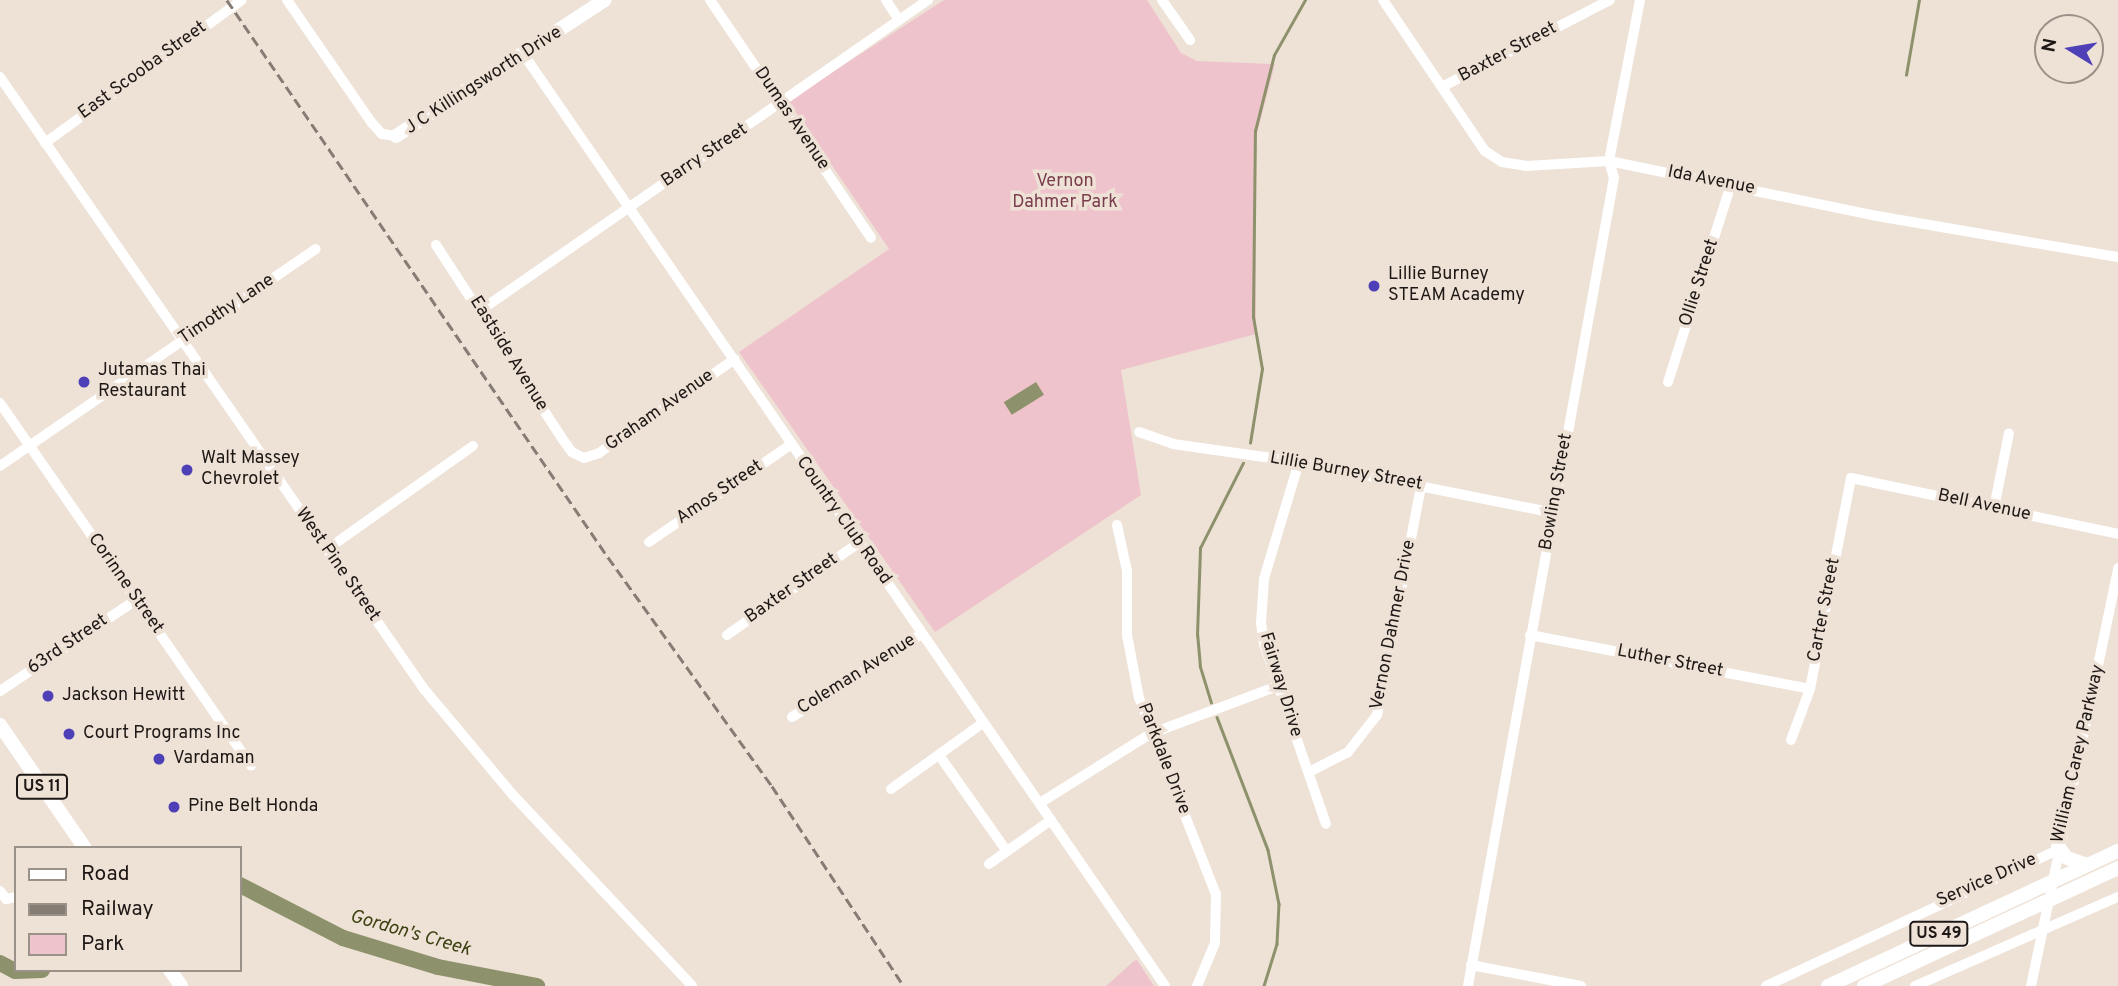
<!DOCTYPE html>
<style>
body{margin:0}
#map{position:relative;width:2118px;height:986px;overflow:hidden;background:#eee1d6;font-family:Overpass,sans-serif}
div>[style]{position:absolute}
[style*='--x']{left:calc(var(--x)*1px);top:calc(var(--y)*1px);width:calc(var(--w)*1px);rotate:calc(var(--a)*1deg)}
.green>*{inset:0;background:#efc3cc}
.water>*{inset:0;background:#8d926c;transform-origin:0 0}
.stream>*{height:2.5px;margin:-1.25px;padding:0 1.25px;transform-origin:1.25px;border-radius:1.25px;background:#8d926c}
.river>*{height:16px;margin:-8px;padding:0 8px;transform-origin:8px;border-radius:8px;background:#8d926c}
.minor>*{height:10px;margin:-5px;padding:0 5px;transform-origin:5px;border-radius:5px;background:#fff}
.major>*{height:14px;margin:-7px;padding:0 7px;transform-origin:7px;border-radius:7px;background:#fff}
.rail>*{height:2.5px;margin-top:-1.25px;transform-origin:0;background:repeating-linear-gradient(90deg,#857c75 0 10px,transparent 0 15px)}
.dots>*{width:19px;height:19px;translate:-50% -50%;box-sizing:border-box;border:4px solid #eee1d6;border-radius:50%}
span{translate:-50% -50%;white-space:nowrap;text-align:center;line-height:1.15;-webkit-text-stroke:7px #eee1d6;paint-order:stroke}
.shield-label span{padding:2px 5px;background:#eee1d6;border:2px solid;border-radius:5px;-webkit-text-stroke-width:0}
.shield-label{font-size:16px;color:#1d1815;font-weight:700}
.street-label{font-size:18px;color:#1d1815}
.park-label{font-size:18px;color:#7b3e4e}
.poi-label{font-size:18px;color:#1d1815}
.left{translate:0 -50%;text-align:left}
.water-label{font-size:19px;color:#3c4111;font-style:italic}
.legend{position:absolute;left:14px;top:846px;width:228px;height:126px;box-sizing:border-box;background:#eee1d6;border:2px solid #9a9189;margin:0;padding:9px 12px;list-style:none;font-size:21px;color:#1d1815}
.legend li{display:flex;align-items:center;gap:14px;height:35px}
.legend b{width:35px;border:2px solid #9a9189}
.north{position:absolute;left:2034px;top:14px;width:70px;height:70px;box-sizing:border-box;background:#eee1d6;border:2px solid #9a9189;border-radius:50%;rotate:281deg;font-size:19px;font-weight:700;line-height:28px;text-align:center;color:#1d1815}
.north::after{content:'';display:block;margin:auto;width:24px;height:32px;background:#4e41b8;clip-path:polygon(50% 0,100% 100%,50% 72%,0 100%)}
</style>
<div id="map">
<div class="green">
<div style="clip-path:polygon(944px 0,1147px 0,1181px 53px,1197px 61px,1275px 64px,1255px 141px,1256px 334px,1121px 370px,1141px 495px,935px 632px,739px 352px,889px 249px,788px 101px)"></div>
<div style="clip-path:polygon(1137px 960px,1154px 986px,1106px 986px,1134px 961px)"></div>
</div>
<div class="water">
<div style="left:1036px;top:382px;width:15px;height:38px;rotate:58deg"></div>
</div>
<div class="stream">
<div style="--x:1906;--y:75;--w:76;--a:-80.2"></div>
<div style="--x:1250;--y:443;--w:75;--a:-80.8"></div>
<div style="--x:1262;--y:369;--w:53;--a:-99.8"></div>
<div style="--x:1253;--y:317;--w:186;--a:-89.4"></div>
<div style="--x:1255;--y:131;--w:78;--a:-76"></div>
<div style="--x:1274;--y:55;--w:63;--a:-60.6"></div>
<div style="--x:1211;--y:703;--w:38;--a:-107"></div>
<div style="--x:1200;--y:667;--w:32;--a:-95"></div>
<div style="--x:1197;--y:635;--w:87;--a:-88"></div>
<div style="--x:1200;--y:548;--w:95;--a:-63.2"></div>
<div style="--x:1217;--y:717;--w:142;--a:69"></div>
<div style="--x:1268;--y:850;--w:55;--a:78.5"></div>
<div style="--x:1279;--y:904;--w:40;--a:92.9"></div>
<div style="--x:1277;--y:944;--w:44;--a:107.2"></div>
</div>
<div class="river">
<div style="--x:240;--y:885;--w:116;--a:27.2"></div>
<div style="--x:343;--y:938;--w:99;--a:17"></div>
<div style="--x:438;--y:967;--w:101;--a:10.9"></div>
<div style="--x:0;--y:963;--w:17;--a:28"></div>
<div style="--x:15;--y:971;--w:27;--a:-2"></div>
</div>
<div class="minor">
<div style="--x:287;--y:0;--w:150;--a:55.4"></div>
<div style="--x:372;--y:123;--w:15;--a:48"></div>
<div style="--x:382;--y:134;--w:14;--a:8"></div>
<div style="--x:710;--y:0;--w:287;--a:55.9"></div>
<div style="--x:886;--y:0;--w:24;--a:57"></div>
<div style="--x:1162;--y:0;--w:49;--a:55"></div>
<div style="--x:1383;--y:0;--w:182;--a:56"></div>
<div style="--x:1485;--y:151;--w:20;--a:33"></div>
<div style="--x:1502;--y:162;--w:24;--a:9"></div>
<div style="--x:1526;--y:166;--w:83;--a:-3.4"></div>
<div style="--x:1609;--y:161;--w:274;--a:11.6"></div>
<div style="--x:1877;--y:216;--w:244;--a:9.7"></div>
<div style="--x:524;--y:55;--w:1130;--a:55.45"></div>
<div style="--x:0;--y:77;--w:745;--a:55.29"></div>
<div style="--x:424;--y:689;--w:137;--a:50"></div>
<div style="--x:512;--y:794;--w:263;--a:46.8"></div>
<div style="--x:1442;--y:87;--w:189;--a:-27.4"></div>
<div style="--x:45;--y:143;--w:243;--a:-36"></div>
<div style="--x:436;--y:245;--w:229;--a:56.9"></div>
<div style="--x:561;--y:437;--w:19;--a:54"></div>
<div style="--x:572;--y:452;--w:13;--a:27"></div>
<div style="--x:584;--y:458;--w:16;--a:-18"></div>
<div style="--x:599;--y:453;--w:165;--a:-34.7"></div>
<div style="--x:481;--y:310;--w:544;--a:-34.74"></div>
<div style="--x:1668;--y:382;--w:208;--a:-72.3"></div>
<div style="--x:0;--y:403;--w:441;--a:55.3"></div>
<div style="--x:1139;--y:432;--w:36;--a:19"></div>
<div style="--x:1173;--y:444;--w:127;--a:8.1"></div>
<div style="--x:1299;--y:462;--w:260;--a:11.3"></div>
<div style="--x:1299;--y:462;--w:122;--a:106.7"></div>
<div style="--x:1264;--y:579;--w:44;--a:93.9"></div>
<div style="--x:1261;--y:623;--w:21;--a:82"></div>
<div style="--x:1264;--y:644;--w:190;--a:71"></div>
<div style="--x:0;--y:466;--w:383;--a:-34.5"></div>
<div style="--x:1994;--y:508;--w:76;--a:-78.7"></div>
<div style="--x:1117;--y:525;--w:47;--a:77.7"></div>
<div style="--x:1127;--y:571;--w:64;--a:90"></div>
<div style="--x:1127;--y:635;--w:64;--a:79.2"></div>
<div style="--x:1139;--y:698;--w:211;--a:68.6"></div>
<div style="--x:1216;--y:894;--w:49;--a:91.2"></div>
<div style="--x:1215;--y:943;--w:47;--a:112.7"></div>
<div style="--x:649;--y:542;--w:171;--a:-34.5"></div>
<div style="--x:326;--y:550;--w:180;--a:-35.3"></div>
<div style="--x:727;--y:635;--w:159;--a:-35"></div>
<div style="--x:1530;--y:635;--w:285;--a:10.9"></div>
<div style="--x:0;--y:691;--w:164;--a:-33.8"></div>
<div style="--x:792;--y:717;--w:154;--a:-32.6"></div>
<div style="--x:1791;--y:740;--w:54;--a:-69.6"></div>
<div style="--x:1810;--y:689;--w:215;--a:-79"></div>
<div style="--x:1851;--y:478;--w:273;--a:11.8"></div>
<div style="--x:939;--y:755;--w:116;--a:54.8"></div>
<div style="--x:1309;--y:772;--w:44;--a:-27.1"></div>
<div style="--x:1348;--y:752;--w:47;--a:-51.9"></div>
<div style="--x:1377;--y:715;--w:233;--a:-79.1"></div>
<div style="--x:891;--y:789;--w:113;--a:-35.7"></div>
<div style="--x:1040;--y:803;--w:130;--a:-32.1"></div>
<div style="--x:1150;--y:734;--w:137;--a:-20.6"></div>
<div style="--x:989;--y:864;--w:76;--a:-35.4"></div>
<div style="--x:0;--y:891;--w:10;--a:53"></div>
<div style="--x:6;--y:899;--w:10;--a:-11"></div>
<div style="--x:1471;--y:965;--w:112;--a:10.8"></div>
<div style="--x:1468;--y:986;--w:821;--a:-79.76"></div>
<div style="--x:1614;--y:178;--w:18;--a:-106"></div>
<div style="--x:1609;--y:161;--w:164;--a:-79.1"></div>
<div style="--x:1766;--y:986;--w:321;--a:-25"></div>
<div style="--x:1915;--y:986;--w:222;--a:-23.7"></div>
<div style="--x:2031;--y:986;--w:427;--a:-78.2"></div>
</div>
<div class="major">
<div style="--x:396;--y:136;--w:249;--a:-33.1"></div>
<div style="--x:0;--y:725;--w:150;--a:55.4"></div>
<div style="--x:2058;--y:847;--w:14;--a:51"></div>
<div style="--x:2067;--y:858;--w:21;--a:19"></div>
<div style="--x:170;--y:970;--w:19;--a:55"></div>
<div style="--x:1828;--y:986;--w:320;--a:-25"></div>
<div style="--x:1864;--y:986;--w:280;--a:-24.9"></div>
</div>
<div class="rail">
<div style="--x:227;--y:0;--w:675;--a:55.63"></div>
<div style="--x:608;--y:557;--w:282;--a:54.4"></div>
<div style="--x:772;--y:786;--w:240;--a:56.6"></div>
</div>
<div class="dots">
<div style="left:1374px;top:286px;background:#4e41b8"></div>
<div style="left:84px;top:382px;background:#4e41b8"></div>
<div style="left:187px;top:470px;background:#4e41b8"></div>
<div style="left:48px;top:696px;background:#4e41b8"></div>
<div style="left:69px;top:734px;background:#4e41b8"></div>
<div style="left:159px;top:759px;background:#4e41b8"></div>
<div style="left:174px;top:807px;background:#4e41b8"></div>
</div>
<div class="shield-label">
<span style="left:42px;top:787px">US 11</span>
<span style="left:1939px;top:934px">US 49</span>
</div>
<div class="street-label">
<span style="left:1508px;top:53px;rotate:-28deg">Baxter Street</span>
<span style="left:143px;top:71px;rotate:-36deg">East Scooba Street</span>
<span style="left:484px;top:81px;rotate:-33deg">J C Killingsworth Drive</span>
<span style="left:791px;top:119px;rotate:56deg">Dumas Avenue</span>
<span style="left:705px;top:156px;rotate:-34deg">Barry Street</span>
<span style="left:1711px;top:181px;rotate:11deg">Ida Avenue</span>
<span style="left:1700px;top:283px;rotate:-72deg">Ollie Street</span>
<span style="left:227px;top:310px;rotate:-34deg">Timothy Lane</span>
<span style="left:508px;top:354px;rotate:58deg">Eastside Avenue</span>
<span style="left:660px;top:411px;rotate:-35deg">Graham Avenue</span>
<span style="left:1346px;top:472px;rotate:10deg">Lillie Burney Street</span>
<span style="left:1557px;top:492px;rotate:-80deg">Bowling Street</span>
<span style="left:720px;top:493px;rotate:-34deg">Amos Street</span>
<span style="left:1984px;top:506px;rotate:12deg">Bell Avenue</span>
<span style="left:843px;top:521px;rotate:55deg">Country Club Road</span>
<span style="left:337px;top:565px;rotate:55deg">West Pine Street</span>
<span style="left:125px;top:584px;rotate:55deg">Corinne Street</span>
<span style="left:792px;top:589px;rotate:-35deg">Baxter Street</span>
<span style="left:1825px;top:610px;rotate:-79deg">Carter Street</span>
<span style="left:1394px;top:625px;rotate:-79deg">Vernon Dahmer Drive</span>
<span style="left:68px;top:645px;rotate:-34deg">63rd Street</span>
<span style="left:1670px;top:662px;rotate:11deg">Luther Street</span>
<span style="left:857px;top:675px;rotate:-32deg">Coleman Avenue</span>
<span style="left:1280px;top:685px;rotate:73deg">Fairway Drive</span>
<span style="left:2079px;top:754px;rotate:-77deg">William Carey Parkway</span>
<span style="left:1163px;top:759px;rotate:69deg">Parkdale Drive</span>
<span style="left:1987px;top:881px;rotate:-24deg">Service Drive</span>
</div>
<div class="park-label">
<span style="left:1065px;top:193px">Vernon<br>Dahmer Park</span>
</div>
<div class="poi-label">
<span class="left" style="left:1388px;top:286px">Lillie Burney<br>STEAM Academy</span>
<span class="left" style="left:98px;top:382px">Jutamas Thai<br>Restaurant</span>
<span class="left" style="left:201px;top:470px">Walt Massey<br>Chevrolet</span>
<span class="left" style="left:62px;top:696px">Jackson Hewitt</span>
<span class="left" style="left:83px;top:734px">Court Programs Inc</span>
<span class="left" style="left:173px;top:759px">Vardaman</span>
<span class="left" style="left:188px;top:807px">Pine Belt Honda</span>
</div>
<div class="water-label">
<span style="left:410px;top:934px;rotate:16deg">Gordon's Creek</span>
</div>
<ul class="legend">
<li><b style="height:9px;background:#fff"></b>Road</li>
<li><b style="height:9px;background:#857c75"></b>Railway</li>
<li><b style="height:19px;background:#efc3cc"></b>Park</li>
</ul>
<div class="north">N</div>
</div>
